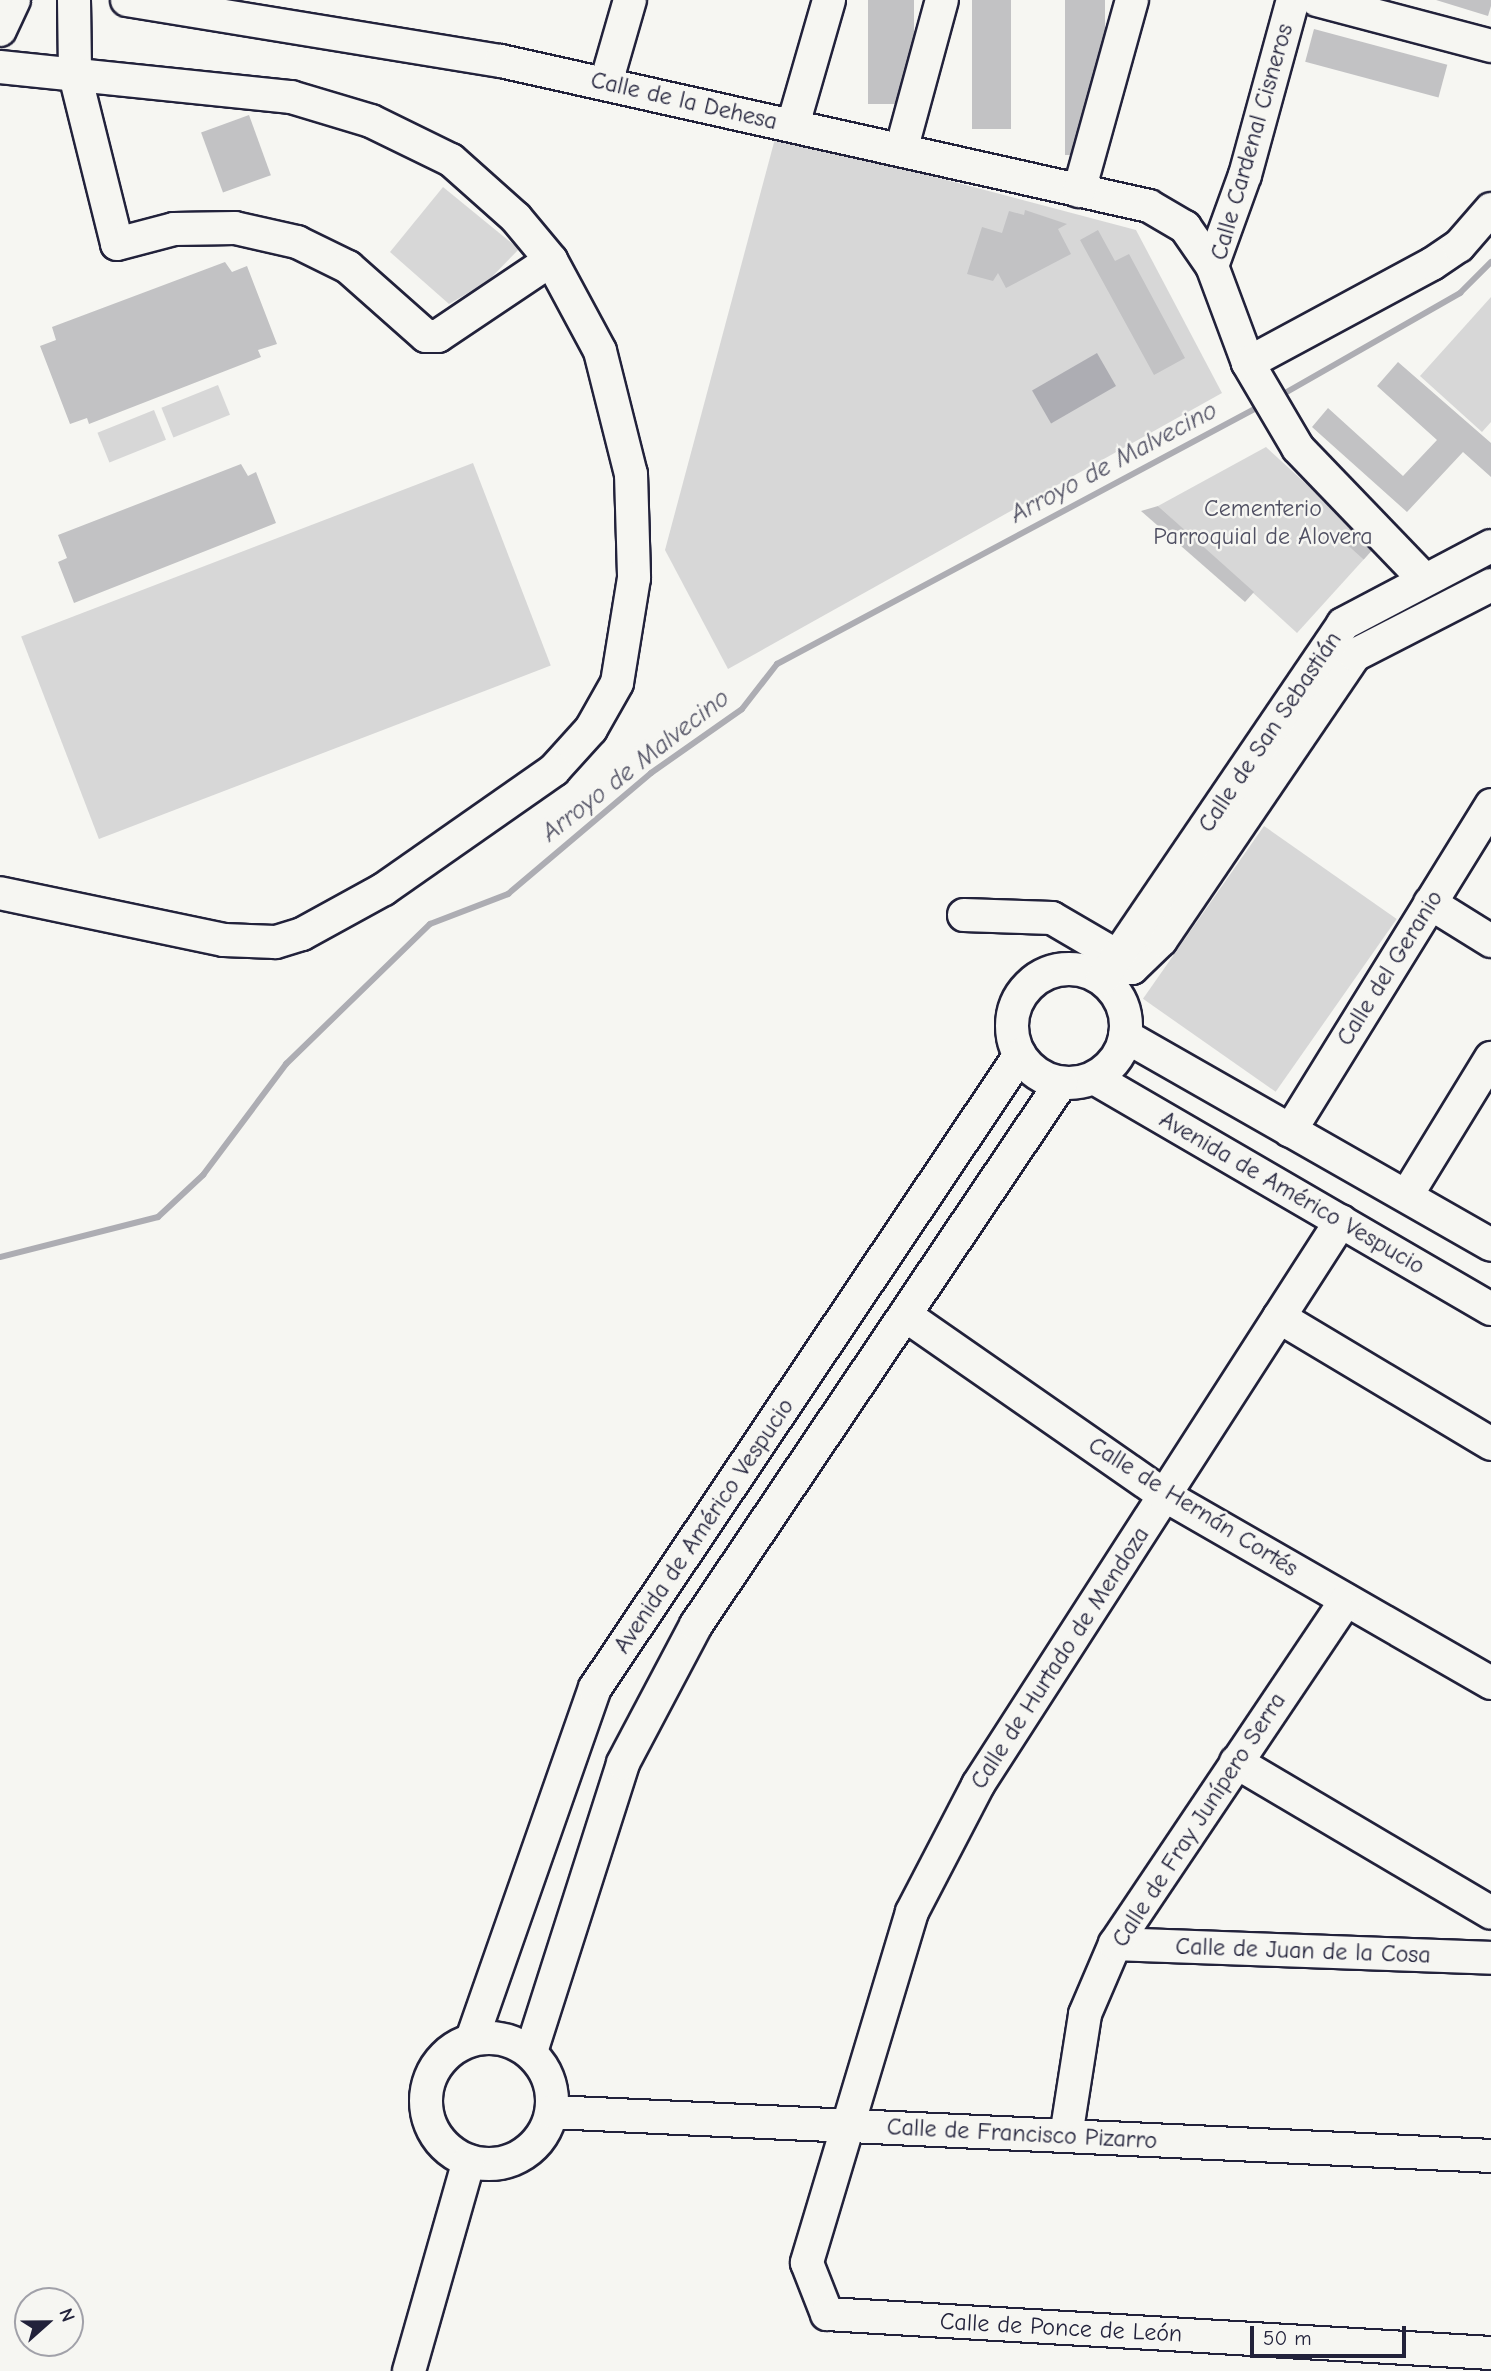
<!DOCTYPE html>
<meta charset="utf-8">
<style>
body{margin:0}
#map{position:relative;width:1491px;height:2371px;overflow:hidden;background:#f6f6f2;font-family:"Comic Neue",sans-serif}
div>[style]{position:absolute}
[style*='--x']{left:calc(var(--x)*1px);top:calc(var(--y)*1px);width:calc(var(--w)*1px);rotate:calc(var(--a)*1deg)}
.green>*{inset:0;background:#d7d7d7;transform-origin:0 0}
.water>*{inset:0;background:#adadb3;transform-origin:0 0}
.stream>*{height:6px;margin:-3px;padding:0 3px;transform-origin:3px;border-radius:3px;background:#adadb3}
.building>*{inset:0;background:#c2c2c4;transform-origin:0 0}
.roads{filter:drop-shadow(2px 0 #22223b) drop-shadow(-2px 0 #22223b) drop-shadow(0 2px #22223b) drop-shadow(0 -2px #22223b)}
.minor>*{height:32px;margin:-16px;padding:0 16px;transform-origin:16px;border-radius:16px;background:#f6f6f2}
.minor>.ring{margin:-16px;padding:0;box-sizing:content-box;background:none;border:32px solid #f6f6f2;border-radius:50%}
span{translate:-50% -50%;white-space:nowrap;text-align:center;line-height:1.15;-webkit-text-stroke:5px #f6f6f2;paint-order:stroke}
.street-label{font-size:24px;color:#22223b}
.park-label{font-size:24px;color:#4f4f62}
.water-label{font-size:26px;color:#535365;font-style:italic}
.north{position:absolute;left:14px;top:2287px;width:70px;height:70px;box-sizing:border-box;background:#f6f6f2;border:2px solid #a1a1a9;border-radius:50%;rotate:69deg;font-size:19px;font-weight:700;line-height:28px;text-align:center;color:#22223b}
.north::after{content:'';display:block;margin:auto;width:24px;height:32px;background:#22223b;clip-path:polygon(50% 0,100% 100%,50% 72%,0 100%)}
.scale{position:absolute;left:1250px;top:2326px;width:156px;height:32px;box-sizing:border-box;border:4px solid #22223b;border-top:0;padding-left:9px;font-size:21px;line-height:24px;white-space:nowrap;color:#22223b;-webkit-text-stroke:5px #f6f6f2;paint-order:stroke}
</style>
<div id="map">
<div class="green">
<div style="clip-path:polygon(776px 135px,1136px 230px,1222px 393px,728px 669px,665px 550px)"></div>
<div style="clip-path:polygon(443px 187px,519px 249px,487px 282px,449px 304px,390px 252px)"></div>
<div style="clip-path:polygon(1491px 297px,1491px 422px,1482px 432px,1420px 376px)"></div>
<div style="left:218px;top:385px;width:32px;height:61px;rotate:68deg"></div>
<div style="left:154px;top:410px;width:32px;height:61px;rotate:68deg"></div>
<div style="clip-path:polygon(1266px 447px,1375px 547px,1297px 633px,1158px 506px)"></div>
<div style="left:473px;top:463px;width:217px;height:484px;rotate:69deg"></div>
<div style="left:1264px;top:826px;width:162px;height:211px;rotate:35deg"></div>
</div>
<div class="water">
<div style="left:1097px;top:353px;width:38px;height:75px;rotate:60deg"></div>
</div>
<div class="stream">
<div style="--x:1278;--y:397;--w:210;--a:-29.7"></div>
<div style="--x:1460;--y:293;--w:44;--a:-45"></div>
<div style="--x:0;--y:1257;--w:163;--a:-14.2"></div>
<div style="--x:158;--y:1217;--w:62;--a:-43"></div>
<div style="--x:203;--y:1175;--w:139;--a:-53.2"></div>
<div style="--x:286;--y:1064;--w:201;--a:-44.2"></div>
<div style="--x:430;--y:924;--w:84;--a:-21"></div>
<div style="--x:508;--y:894;--w:187;--a:-40.2"></div>
<div style="--x:651;--y:773;--w:111;--a:-35.1"></div>
<div style="--x:742;--y:709;--w:57;--a:-52.1"></div>
<div style="--x:777;--y:664;--w:550;--a:-28.1"></div>
</div>
<div class="building">
<div style="left:868px;top:0;width:46px;height:104px"></div>
<div style="left:972px;top:0;width:39px;height:129px"></div>
<div style="left:1065px;top:0;width:40px;height:155px"></div>
<div style="clip-path:polygon(1436px 0,1491px 0,1491px 6px,1488px 16px)"></div>
<div style="left:1314px;top:29px;width:138px;height:34px;rotate:15deg"></div>
<div style="left:249px;top:115px;width:64px;height:51px;rotate:70deg"></div>
<div style="clip-path:polygon(1025px 210px,1067px 224px,1058px 229px,1071px 254px,1006px 288px,998px 273px,993px 281px,967px 274px,982px 227px,1002px 233px,1009px 211px,1024px 215px)"></div>
<div style="clip-path:polygon(1098px 230px,1115px 261px,1129px 254px,1185px 358px,1154px 375px,1080px 240px)"></div>
<div style="clip-path:polygon(225px 262px,232px 272px,247px 266px,277px 344px,258px 350px,261px 357px,89px 424px,87px 418px,70px 424px,40px 346px,56px 340px,52px 327px)"></div>
<div style="clip-path:polygon(1398px 362px,1491px 443px,1491px 477px,1463px 452px,1407px 512px,1312px 427px,1328px 408px,1403px 476px,1437px 440px,1377px 386px)"></div>
<div style="clip-path:polygon(241px 464px,248px 476px,256px 472px,276px 523px,74px 603px,58px 562px,67px 558px,58px 535px)"></div>
<div style="clip-path:polygon(1158px 506px,1254px 592px,1245px 602px,1141px 511px)"></div>
<div style="left:1352px;top:526px;width:31px;height:17px;rotate:42deg"></div>
</div>
<div class="roads">
<div class="minor">
<div style="--x:74;--y:0;--w:75;--a:89.2"></div>
<div style="--x:75;--y:75;--w:174;--a:76"></div>
<div style="--x:117;--y:244;--w:59;--a:-14.7"></div>
<div style="--x:174;--y:229;--w:61;--a:-0.9"></div>
<div style="--x:235;--y:228;--w:64;--a:12.7"></div>
<div style="--x:297;--y:242;--w:57;--a:26.1"></div>
<div style="--x:348;--y:267;--w:104;--a:41.5"></div>
<div style="--x:426;--y:336;--w:12;--a:0"></div>
<div style="--x:438;--y:336;--w:136;--a:-33.9"></div>
<div style="--x:127;--y:0;--w:379;--a:9.3"></div>
<div style="--x:501;--y:61;--w:664;--a:12.61"></div>
<div style="--x:1149;--y:206;--w:42;--a:30.3"></div>
<div style="--x:1185;--y:227;--w:47;--a:55.3"></div>
<div style="--x:1212;--y:266;--w:103;--a:69.6"></div>
<div style="--x:1317;--y:0;--w:180;--a:14.8"></div>
<div style="--x:0;--y:30;--w:33;--a:-65"></div>
<div style="--x:0;--y:67;--w:293;--a:5.9"></div>
<div style="--x:291;--y:97;--w:84;--a:16.7"></div>
<div style="--x:371;--y:121;--w:89;--a:26"></div>
<div style="--x:451;--y:160;--w:87;--a:41.7"></div>
<div style="--x:516;--y:218;--w:55;--a:50.2"></div>
<div style="--x:551;--y:260;--w:103;--a:61.7"></div>
<div style="--x:600;--y:351;--w:127;--a:75.9"></div>
<div style="--x:631;--y:474;--w:104;--a:88.3"></div>
<div style="--x:634;--y:578;--w:106;--a:99.2"></div>
<div style="--x:617;--y:683;--w:53;--a:119.5"></div>
<div style="--x:591;--y:729;--w:55;--a:132.1"></div>
<div style="--x:554;--y:770;--w:208;--a:145"></div>
<div style="--x:384;--y:889;--w:94;--a:151.2"></div>
<div style="--x:302;--y:934;--w:28;--a:163"></div>
<div style="--x:275;--y:942;--w:51;--a:-177.8"></div>
<div style="--x:224;--y:940;--w:229;--a:-168.2"></div>
<div style="--x:606;--y:83;--w:86;--a:-73.9"></div>
<div style="--x:793;--y:125;--w:130;--a:-73.9"></div>
<div style="--x:902;--y:147;--w:152;--a:-74.8"></div>
<div style="--x:1079;--y:191;--w:198;--a:-74.5"></div>
<div style="--x:1212;--y:266;--w:97;--a:-70.1"></div>
<div style="--x:1245;--y:175;--w:181;--a:-74.7"></div>
<div style="--x:1423;--y:578;--w:180;--a:-133.9"></div>
<div style="--x:1298;--y:448;--w:99;--a:-120.5"></div>
<div style="--x:1248;--y:363;--w:209;--a:-28.3"></div>
<div style="--x:1432;--y:264;--w:32;--a:-34"></div>
<div style="--x:1459;--y:246;--w:49;--a:-49.1"></div>
<div style="--x:1430;--y:903;--w:72;--a:31.9"></div>
<div style="--x:964;--y:915;--w:88;--a:2"></div>
<div style="--x:1052;--y:918;--w:75;--a:30.3"></div>
<div style="--x:1109;--y:968;--w:23;--a:0"></div>
<div style="--x:1132;--y:968;--w:40;--a:-44"></div>
<div style="--x:1161;--y:940;--w:345;--a:-55.8"></div>
<div style="--x:1355;--y:655;--w:153;--a:-27.2"></div>
<div class="ring" style="left:1012px;top:969px;width:82px;height:82px"></div>
<div style="--x:1102;--y:979;--w:429;--a:-55.8"></div>
<div style="--x:1343;--y:624;--w:167;--a:-27.8"></div>
<div style="--x:1125;--y:1036;--w:421;--a:29.7"></div>
<div style="--x:1094;--y:1078;--w:459;--a:30.2"></div>
<div style="--x:1290;--y:1131;--w:383;--a:-58.3"></div>
<div style="--x:1407;--y:1195;--w:161;--a:-58.5"></div>
<div style="--x:1341;--y:1221;--w:671;--a:122.77"></div>
<div style="--x:978;--y:1785;--w:143;--a:117.5"></div>
<div style="--x:912;--y:1912;--w:366;--a:106.7"></div>
<div style="--x:807;--y:2263;--w:55;--a:68.6"></div>
<div style="--x:827;--y:2314;--w:665;--a:3.36"></div>
<div style="--x:905;--y:1315;--w:315;--a:34.8"></div>
<div style="--x:1164;--y:1495;--w:377;--a:29.9"></div>
<div style="--x:1279;--y:1317;--w:247;--a:30.9"></div>
<div style="--x:1236;--y:1762;--w:296;--a:30.6"></div>
<div style="--x:1115;--y:1944;--w:376;--a:2.1"></div>
<div class="ring" style="left:426px;top:2038px;width:94px;height:94px"></div>
<div style="--x:472;--y:2039;--w:372;--a:-70.7"></div>
<div style="--x:595;--y:1688;--w:762;--a:-56.12"></div>
<div style="--x:531;--y:2052;--w:303;--a:-72.3"></div>
<div style="--x:623;--y:1763;--w:156;--a:-62.1"></div>
<div style="--x:696;--y:1625;--w:653;--a:-56.04"></div>
<div style="--x:552;--y:2112;--w:940;--a:2.68"></div>
<div style="--x:1066;--y:2136;--w:123;--a:-81.1"></div>
<div style="--x:1085;--y:2014;--w:76;--a:-66.8"></div>
<div style="--x:1115;--y:1944;--w:414;--a:-56.1"></div>
<div style="--x:409;--y:2371;--w:218;--a:-74.1"></div>
</div>
</div>
<div class="street-label">
<span style="left:684px;top:101px;rotate:13deg">Calle de la Dehesa</span>
<span style="left:1252px;top:142px;rotate:-74deg">Calle Cardenal Cisneros</span>
<span style="left:1270px;top:732px;rotate:-56deg">Calle de San Sebastián</span>
<span style="left:1390px;top:968px;rotate:-58deg">Calle del Geranio</span>
<span style="left:1292px;top:1193px;rotate:30deg">Avenida de Américo Vespucio</span>
<span style="left:1193px;top:1507px;rotate:32deg">Calle de Hernán Cortés</span>
<span style="left:704px;top:1526px;rotate:-56deg">Avenida de Américo Vespucio</span>
<span style="left:1060px;top:1658px;rotate:-57deg">Calle de Hurtado de Mendoza</span>
<span style="left:1199px;top:1820px;rotate:-57deg">Calle de Fray Junípero Serra</span>
<span style="left:1303px;top:1951px;rotate:2deg">Calle de Juan de la Cosa</span>
<span style="left:1022px;top:2134px;rotate:3deg">Calle de Francisco Pizarro</span>
<span style="left:1061px;top:2328px;rotate:3deg">Calle de Ponce de León</span>
</div>
<div class="park-label">
<span style="left:1263px;top:523px">Cementerio<br>Parroquial de Alovera</span>
</div>
<div class="water-label">
<span style="left:1114px;top:463px;rotate:-28deg">Arroyo de Malvecino</span>
<span style="left:636px;top:766px;rotate:-38deg">Arroyo de Malvecino</span>
</div>
<div class="north">N</div>
<div class="scale">50 m</div>
</div>
